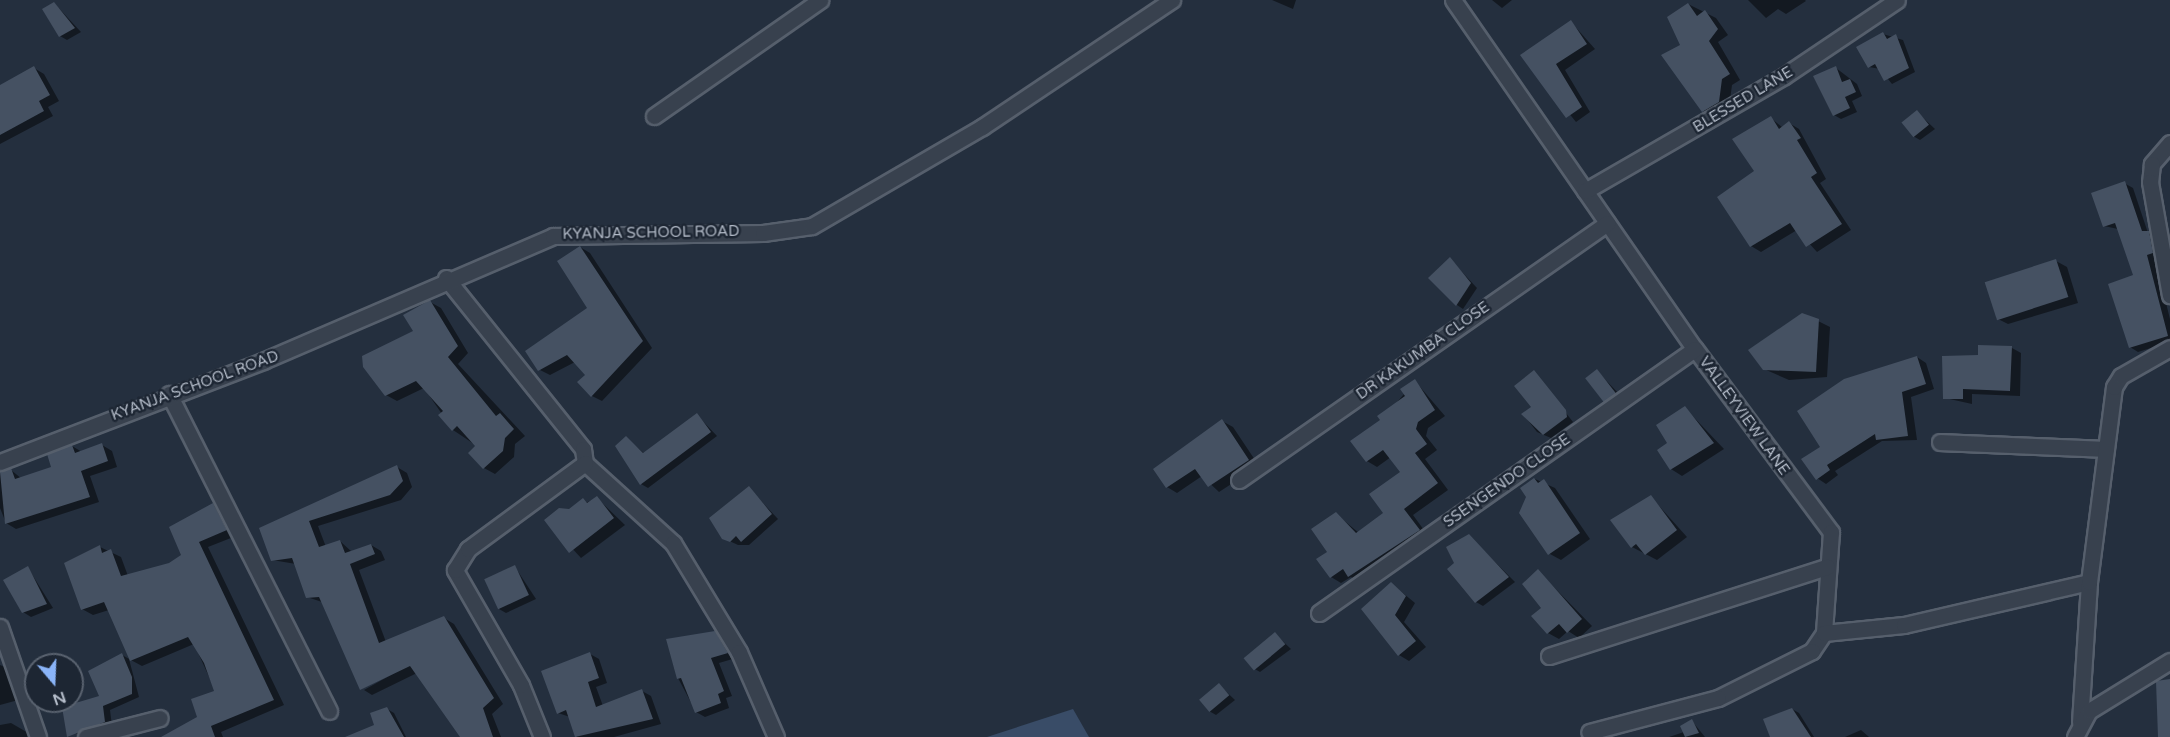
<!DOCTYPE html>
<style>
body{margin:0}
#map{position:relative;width:2170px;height:737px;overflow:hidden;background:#242f3e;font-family:"Varela Round",sans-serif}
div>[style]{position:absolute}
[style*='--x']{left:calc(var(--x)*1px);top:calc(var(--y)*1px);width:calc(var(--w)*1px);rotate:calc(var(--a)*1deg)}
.water>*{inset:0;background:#394c67}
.shadow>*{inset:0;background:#0007}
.building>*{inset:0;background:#455162;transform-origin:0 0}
.roads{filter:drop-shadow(2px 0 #565f6c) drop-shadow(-2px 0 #565f6c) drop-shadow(0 2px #565f6c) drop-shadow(0 -2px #565f6c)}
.minor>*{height:15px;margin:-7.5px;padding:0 7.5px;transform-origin:7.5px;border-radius:7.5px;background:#38414e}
span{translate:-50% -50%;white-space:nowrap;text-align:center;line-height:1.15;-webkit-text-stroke:5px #1d2633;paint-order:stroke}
.street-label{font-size:15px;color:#b4bcc9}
.north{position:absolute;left:24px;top:653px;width:60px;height:60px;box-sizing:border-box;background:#1d2633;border:2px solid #59626f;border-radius:50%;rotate:161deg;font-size:16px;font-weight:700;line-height:24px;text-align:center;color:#b4bcc9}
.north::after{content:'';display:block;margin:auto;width:21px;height:27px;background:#8ab4f8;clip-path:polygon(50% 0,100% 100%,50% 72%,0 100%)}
</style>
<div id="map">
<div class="water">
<div style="clip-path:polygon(1073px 709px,1089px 737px,987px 737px)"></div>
</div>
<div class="shadow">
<div style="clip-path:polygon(1272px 0,1296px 0,1293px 9px)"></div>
<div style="clip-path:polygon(1492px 0,1512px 0,1502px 8px)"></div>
<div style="clip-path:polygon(1748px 0,1805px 0,1806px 1px,1786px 14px,1778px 9px,1766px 18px)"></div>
<div style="clip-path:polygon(54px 3px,81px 32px,67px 40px,60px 36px)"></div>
<div style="clip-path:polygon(1688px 4px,1716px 18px,1728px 35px,1718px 42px,1740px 80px,1732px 85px,1729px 108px,1714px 117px,1703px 111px,1682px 45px)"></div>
<div style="clip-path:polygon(1571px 22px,1595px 49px,1565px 70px,1590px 112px,1576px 122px,1522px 55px)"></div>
<div style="clip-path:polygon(1883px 34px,1903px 40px,1915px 72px,1892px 84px,1880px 69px,1869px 67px)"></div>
<div style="clip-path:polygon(34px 68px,44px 74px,59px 101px,48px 107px,53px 116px,0 144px,0 87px)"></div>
<div style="clip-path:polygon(1836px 68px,1857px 84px,1862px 96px,1852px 101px,1857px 112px,1841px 119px,1834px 115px)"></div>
<div style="clip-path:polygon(1917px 112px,1935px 129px,1920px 140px,1913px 136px)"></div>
<div style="clip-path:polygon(1771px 118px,1783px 128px,1789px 123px,1799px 129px,1826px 179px,1820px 183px,1851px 230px,1817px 252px,1797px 230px,1761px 252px,1751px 246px,1757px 172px)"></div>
<div style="clip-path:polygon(2124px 183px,2133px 188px,2148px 233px,2157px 238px,2160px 257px,2155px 259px,2170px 319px,2170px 342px,2138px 352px,2130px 347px,2135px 276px,2118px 229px,2104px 226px)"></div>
<div style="clip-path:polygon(580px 247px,590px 253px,652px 348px,602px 401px,592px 396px,587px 375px,575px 362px,550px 375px,540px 370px,589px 308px)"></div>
<div style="clip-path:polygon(1450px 259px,1477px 288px,1463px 309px,1457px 305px)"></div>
<div style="clip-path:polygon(2056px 261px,2067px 267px,2078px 303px,2008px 324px,1996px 318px)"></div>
<div style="clip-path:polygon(430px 302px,441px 308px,468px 353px,458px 364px,525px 436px,515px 444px,514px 457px,495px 474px,484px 468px,477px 446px,453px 430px,424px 388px,397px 401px,386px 395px)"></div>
<div style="clip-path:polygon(1818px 321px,1830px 327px,1827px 377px,1789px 380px,1764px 369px)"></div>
<div style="clip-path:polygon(2012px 348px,2021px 353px,2020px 396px,1972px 394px,1972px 404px,1945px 398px,1979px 357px)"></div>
<div style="clip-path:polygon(1917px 357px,1926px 363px,1934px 389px,1911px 397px,1917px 440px,1882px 441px,1835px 471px,1838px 475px,1826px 484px,1817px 478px,1822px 447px)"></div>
<div style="clip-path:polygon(1597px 371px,1622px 397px,1612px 404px,1605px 400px)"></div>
<div style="clip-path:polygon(1534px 372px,1573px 422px,1551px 438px,1537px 432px,1523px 414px,1533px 407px)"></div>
<div style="clip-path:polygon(1415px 381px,1445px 416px,1428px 428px,1426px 436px,1437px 450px,1425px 459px,1448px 490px,1413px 515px,1429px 537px,1359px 582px,1351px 577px,1341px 583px,1331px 577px,1336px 514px,1359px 533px,1385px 513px,1402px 472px,1391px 457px,1377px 467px,1367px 461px,1382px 420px)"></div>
<div style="clip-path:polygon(1685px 408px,1724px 449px,1682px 476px,1671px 469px,1669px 444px)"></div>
<div style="clip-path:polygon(697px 415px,717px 436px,648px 488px,641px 484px,626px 438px,645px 454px)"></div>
<div style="clip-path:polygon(1222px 421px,1233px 427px,1259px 466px,1219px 492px,1202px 476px,1177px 493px,1167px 487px)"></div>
<div style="clip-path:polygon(102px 445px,112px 451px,117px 467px,90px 476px,99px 502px,16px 529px,6px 523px,0 508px,0 472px,11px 470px,22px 479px,53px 468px,72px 446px,82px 452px)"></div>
<div style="clip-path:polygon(397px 467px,407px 473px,412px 487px,401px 500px,318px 526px,326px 547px,340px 541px,352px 552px,371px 545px,381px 551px,385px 560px,359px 570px,386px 642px,444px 618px,454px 624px,503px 704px,492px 714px,501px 737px,462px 737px,417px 673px,372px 695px,364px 690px,416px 661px,361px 689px,322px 602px,307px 597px,296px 564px,272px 560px,261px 529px)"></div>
<div style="clip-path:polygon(1535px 479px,1555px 488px,1590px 539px,1561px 560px,1550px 554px)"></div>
<div style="clip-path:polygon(749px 488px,778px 519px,749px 545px,738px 545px,723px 538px)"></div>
<div style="clip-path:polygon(1651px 497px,1687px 537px,1657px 560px,1632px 547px)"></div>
<div style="clip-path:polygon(597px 498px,625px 525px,581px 558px,546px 520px)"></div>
<div style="clip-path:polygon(213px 505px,223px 511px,236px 536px,208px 547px,284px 705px,221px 732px,223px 737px,185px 737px,216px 692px,194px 644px,142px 666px,129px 659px,139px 697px,110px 710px,112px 726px,78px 736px,75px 730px,101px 697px,122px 655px,131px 660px,109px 610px,93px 615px,82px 609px,100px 547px,121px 557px,128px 576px,170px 565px,183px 556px)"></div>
<div style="clip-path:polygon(1469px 536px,1515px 582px,1483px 606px,1476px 602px)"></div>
<div style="clip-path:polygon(515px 567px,536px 599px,506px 613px,499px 609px)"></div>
<div style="clip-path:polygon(28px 568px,53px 608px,31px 617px,23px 612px)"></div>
<div style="clip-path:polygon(1538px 571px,1592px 626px,1579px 638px,1568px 631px,1559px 639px,1548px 633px)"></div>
<div style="clip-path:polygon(1392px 584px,1415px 603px,1404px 622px,1426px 647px,1409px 661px,1399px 655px)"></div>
<div style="clip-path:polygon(715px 633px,736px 658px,719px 663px,732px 696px,726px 698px,729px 708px,705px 717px,696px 712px,678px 678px)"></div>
<div style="clip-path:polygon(1275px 634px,1291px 649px,1260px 672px,1253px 668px)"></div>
<div style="clip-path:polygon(590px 654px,599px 659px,607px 683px,596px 687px,603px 706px,642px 691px,651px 696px,661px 724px,614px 737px,577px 737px,570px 717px,558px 713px)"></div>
<div style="clip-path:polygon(0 665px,12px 670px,22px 699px,0 705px)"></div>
<div style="clip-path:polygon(1219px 685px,1235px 700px,1216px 715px,1209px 711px)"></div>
<div style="clip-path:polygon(387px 709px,394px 713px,406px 737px,381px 737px)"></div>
<div style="clip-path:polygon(1792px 709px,1799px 713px,1814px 737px,1772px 737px)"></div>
<div style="clip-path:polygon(1692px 721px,1705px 737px,1669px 737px,1684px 732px)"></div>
<div style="clip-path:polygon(11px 723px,30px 734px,30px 737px,0 737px,0 725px)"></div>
<div style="clip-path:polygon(1861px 730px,1869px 737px,1845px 737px)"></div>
</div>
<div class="building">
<div style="clip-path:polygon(54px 2px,75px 28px,59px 37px,42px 9px)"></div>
<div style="clip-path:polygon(1688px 3px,1697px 16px,1705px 10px,1718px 29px,1709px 41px,1730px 74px,1722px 79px,1719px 102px,1702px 112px,1661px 55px,1680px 45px,1667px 17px)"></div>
<div style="clip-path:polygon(1571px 20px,1587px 44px,1556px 64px,1582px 107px,1566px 118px,1520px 55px)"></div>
<div style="clip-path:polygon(1883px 32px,1887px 39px,1896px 34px,1909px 68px,1884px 81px,1875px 64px,1868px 68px,1856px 47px)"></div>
<div style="clip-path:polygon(34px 66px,50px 95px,39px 101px,44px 111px,0 135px,0 85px)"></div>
<div style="clip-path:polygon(1836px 66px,1842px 82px,1850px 79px,1856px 92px,1845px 97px,1850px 108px,1833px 116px,1813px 76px)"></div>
<div style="left:1917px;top:110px;width:19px;height:20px;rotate:51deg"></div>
<div style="clip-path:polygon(1771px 116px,1779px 129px,1789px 121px,1801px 138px,1797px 140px,1817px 173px,1811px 177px,1842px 224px,1806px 247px,1790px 223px,1750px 247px,1717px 197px,1754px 171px,1732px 139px)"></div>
<div style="clip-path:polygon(2125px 181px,2142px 231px,2149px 231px,2153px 253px,2147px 255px,2168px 336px,2129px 348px,2108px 284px,2133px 275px,2115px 223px,2103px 227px,2091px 193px)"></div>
<div style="clip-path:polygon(580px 246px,643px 341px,591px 397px,577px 382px,585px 375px,567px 355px,538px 371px,525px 351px,587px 308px,557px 261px)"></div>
<div style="clip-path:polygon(1450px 257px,1471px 283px,1456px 306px,1428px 278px)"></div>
<div style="left:2056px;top:259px;width:40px;height:75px;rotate:72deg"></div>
<div style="clip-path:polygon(430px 300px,458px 346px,448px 357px,496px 416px,500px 413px,514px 429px,505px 438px,503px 451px,483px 469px,468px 453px,475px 446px,457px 426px,452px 431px,438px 415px,443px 411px,416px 381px,385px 396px,363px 367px,362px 356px,413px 331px,403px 315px)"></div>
<div style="clip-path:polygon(1802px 313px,1819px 319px,1816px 372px,1763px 370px,1748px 350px)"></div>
<div style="clip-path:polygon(1978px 345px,2012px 346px,2010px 391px,1963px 389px,1963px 399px,1943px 399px,1942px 356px,1978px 355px)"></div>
<div style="clip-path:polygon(1917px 356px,1926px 384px,1902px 392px,1908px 436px,1876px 440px,1875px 434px,1827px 465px,1830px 470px,1816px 480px,1801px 459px,1820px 447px,1797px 411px,1844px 379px)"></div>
<div style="left:1597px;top:369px;width:31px;height:15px;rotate:52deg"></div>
<div style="clip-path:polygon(1534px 370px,1566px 410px,1567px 417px,1543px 435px,1521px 414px,1531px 407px,1514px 386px)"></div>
<div style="clip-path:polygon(1415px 379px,1435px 410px,1418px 422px,1416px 429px,1427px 444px,1415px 453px,1438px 483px,1404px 509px,1420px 530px,1348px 577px,1343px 569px,1330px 578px,1316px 559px,1327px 552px,1311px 529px,1336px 512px,1356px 533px,1383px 513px,1369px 494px,1400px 472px,1383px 450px,1366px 462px,1350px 441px,1380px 420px,1377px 416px,1405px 396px,1400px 389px)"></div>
<div style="clip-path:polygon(1685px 406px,1714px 443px,1670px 470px,1657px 450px,1667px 443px,1656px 425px)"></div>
<div style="clip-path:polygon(697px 413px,711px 432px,640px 485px,615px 446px,626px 436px,643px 453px)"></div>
<div style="clip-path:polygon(1222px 419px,1249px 460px,1208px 487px,1195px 469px,1166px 488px,1153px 469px)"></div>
<div style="clip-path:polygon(102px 443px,108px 461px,81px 471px,90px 497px,5px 524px,0 472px,11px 468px,15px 479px,51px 467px,47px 454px,72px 445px,75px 453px)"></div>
<div style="clip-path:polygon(397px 465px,403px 481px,390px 495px,309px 521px,319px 547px,340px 540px,345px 553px,371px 544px,375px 554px,350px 564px,379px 643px,444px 616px,494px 698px,483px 708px,493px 737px,460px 737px,410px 666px,360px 690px,319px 597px,306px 598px,292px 558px,271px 561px,259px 528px)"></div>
<div style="clip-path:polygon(1534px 478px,1538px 483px,1544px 479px,1580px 533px,1548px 555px,1519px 513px,1526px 497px,1520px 488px)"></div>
<div style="clip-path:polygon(749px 486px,772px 514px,741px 542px,736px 536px,730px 542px,722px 539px,709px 518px)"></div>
<div style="clip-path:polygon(1651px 495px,1677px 530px,1645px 555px,1636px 544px,1631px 548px,1610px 520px)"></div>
<div style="clip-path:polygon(597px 496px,614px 518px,569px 553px,544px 520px,559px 508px,569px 509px,583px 498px,587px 503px)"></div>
<div style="clip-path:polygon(213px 503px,227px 530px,199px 542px,274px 700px,211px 726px,215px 737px,161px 737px,197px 717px,191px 699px,214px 691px,204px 663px,188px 637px,130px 661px,104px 602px,81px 610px,64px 563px,100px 545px,102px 553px,111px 549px,121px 576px,169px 563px,181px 555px,169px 527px)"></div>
<div style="clip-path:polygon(1469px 534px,1509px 577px,1475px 603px,1447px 569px,1454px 563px,1446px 547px)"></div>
<div style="left:515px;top:565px;width:33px;height:34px;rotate:65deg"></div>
<div style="clip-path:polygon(28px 566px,47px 604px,22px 613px,3px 580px)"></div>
<div style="clip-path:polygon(1538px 569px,1582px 619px,1567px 633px,1559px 624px,1547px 634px,1531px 616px,1541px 608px,1522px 584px)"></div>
<div style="clip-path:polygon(1391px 582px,1406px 596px,1395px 615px,1416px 641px,1398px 656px,1361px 609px)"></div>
<div style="clip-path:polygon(715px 631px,728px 653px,711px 658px,724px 691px,718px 694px,721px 703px,695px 713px,681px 678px,677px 679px,666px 639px)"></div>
<div style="left:1275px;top:632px;width:16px;height:41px;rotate:50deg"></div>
<div style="clip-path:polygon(590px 652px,599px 678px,588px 682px,596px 707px,642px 689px,653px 719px,575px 737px,566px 710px,557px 714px,541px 671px)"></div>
<div style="clip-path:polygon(122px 653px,132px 677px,132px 694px,103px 706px,105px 722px,67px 737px,62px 707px,99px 696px,88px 671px)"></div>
<div style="clip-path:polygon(2170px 679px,2170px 737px,2158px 737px,2156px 681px)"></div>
<div style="left:1219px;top:683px;width:16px;height:26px;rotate:50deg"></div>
<div style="clip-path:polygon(387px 707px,404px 737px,345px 737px,374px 725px,370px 713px)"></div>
<div style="clip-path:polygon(1792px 708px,1811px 737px,1770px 737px,1763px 719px)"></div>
<div style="clip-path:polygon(1692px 719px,1699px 733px,1685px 737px,1680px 726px)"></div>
</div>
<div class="roads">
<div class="minor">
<div style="--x:1453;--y:0;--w:425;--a:55.3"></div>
<div style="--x:1695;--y:349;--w:228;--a:53.4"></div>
<div style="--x:1831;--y:532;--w:101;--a:94"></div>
<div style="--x:1824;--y:633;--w:22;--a:124"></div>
<div style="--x:1812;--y:651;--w:105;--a:153.4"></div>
<div style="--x:1718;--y:698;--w:133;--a:165.2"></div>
<div style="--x:654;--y:116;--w:203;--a:-34.9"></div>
<div style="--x:2170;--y:143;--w:28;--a:131"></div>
<div style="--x:2152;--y:164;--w:18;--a:96"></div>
<div style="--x:2150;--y:182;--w:115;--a:80"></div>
<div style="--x:1585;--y:191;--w:230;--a:-30"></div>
<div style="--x:1784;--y:76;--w:136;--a:-33.9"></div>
<div style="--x:446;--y:278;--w:219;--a:51.3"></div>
<div style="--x:583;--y:449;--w:14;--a:82"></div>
<div style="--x:585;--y:463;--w:119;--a:42.3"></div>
<div style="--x:673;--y:543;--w:127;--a:58.8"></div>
<div style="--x:739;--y:652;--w:93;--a:66.5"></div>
<div style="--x:169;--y:394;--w:355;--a:63.2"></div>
<div style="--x:1940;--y:442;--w:166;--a:2.4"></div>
<div style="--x:0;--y:462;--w:282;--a:-21"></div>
<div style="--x:263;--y:361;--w:316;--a:-23.3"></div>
<div style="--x:553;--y:236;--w:210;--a:-0.8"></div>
<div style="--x:763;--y:233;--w:49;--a:-8.1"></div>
<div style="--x:812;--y:226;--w:197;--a:-30.2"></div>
<div style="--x:982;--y:127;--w:229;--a:-33.8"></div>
<div style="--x:1239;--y:480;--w:449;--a:-34.9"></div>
<div style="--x:1319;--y:613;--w:459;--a:-35.1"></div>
<div style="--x:0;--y:627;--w:116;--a:70.9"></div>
<div style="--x:1824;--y:633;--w:80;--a:-5.7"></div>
<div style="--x:1904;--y:625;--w:190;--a:-13.1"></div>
<div style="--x:1549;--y:656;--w:292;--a:-17.8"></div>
<div style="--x:2080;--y:722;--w:140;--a:-86.3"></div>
<div style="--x:2089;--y:582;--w:197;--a:-82.7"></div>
<div style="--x:2114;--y:387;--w:13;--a:-58"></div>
<div style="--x:2121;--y:376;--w:56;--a:-29.7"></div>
<div style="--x:86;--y:737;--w:76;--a:-14.4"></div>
<div style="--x:542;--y:737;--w:56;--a:-112"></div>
<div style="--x:521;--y:685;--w:133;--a:-119.9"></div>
<div style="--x:455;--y:570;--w:25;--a:-58"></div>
<div style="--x:468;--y:549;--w:145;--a:-36.3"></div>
<div style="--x:2075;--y:737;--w:30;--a:-62"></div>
<div style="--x:2089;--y:711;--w:95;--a:-31.7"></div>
</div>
</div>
<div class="street-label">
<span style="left:1743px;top:100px;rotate:-31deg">BLESSED LANE</span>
<span style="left:651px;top:233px;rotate:-1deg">KYANJA SCHOOL ROAD</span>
<span style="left:1423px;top:351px;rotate:-35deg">DR KAKUMBA CLOSE</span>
<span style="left:195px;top:386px;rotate:-20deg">KYANJA SCHOOL ROAD</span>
<span style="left:1744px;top:416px;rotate:54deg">VALLEYVIEW LANE</span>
<span style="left:1507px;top:481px;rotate:-35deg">SSENGENDO CLOSE</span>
</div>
<div class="north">N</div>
</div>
